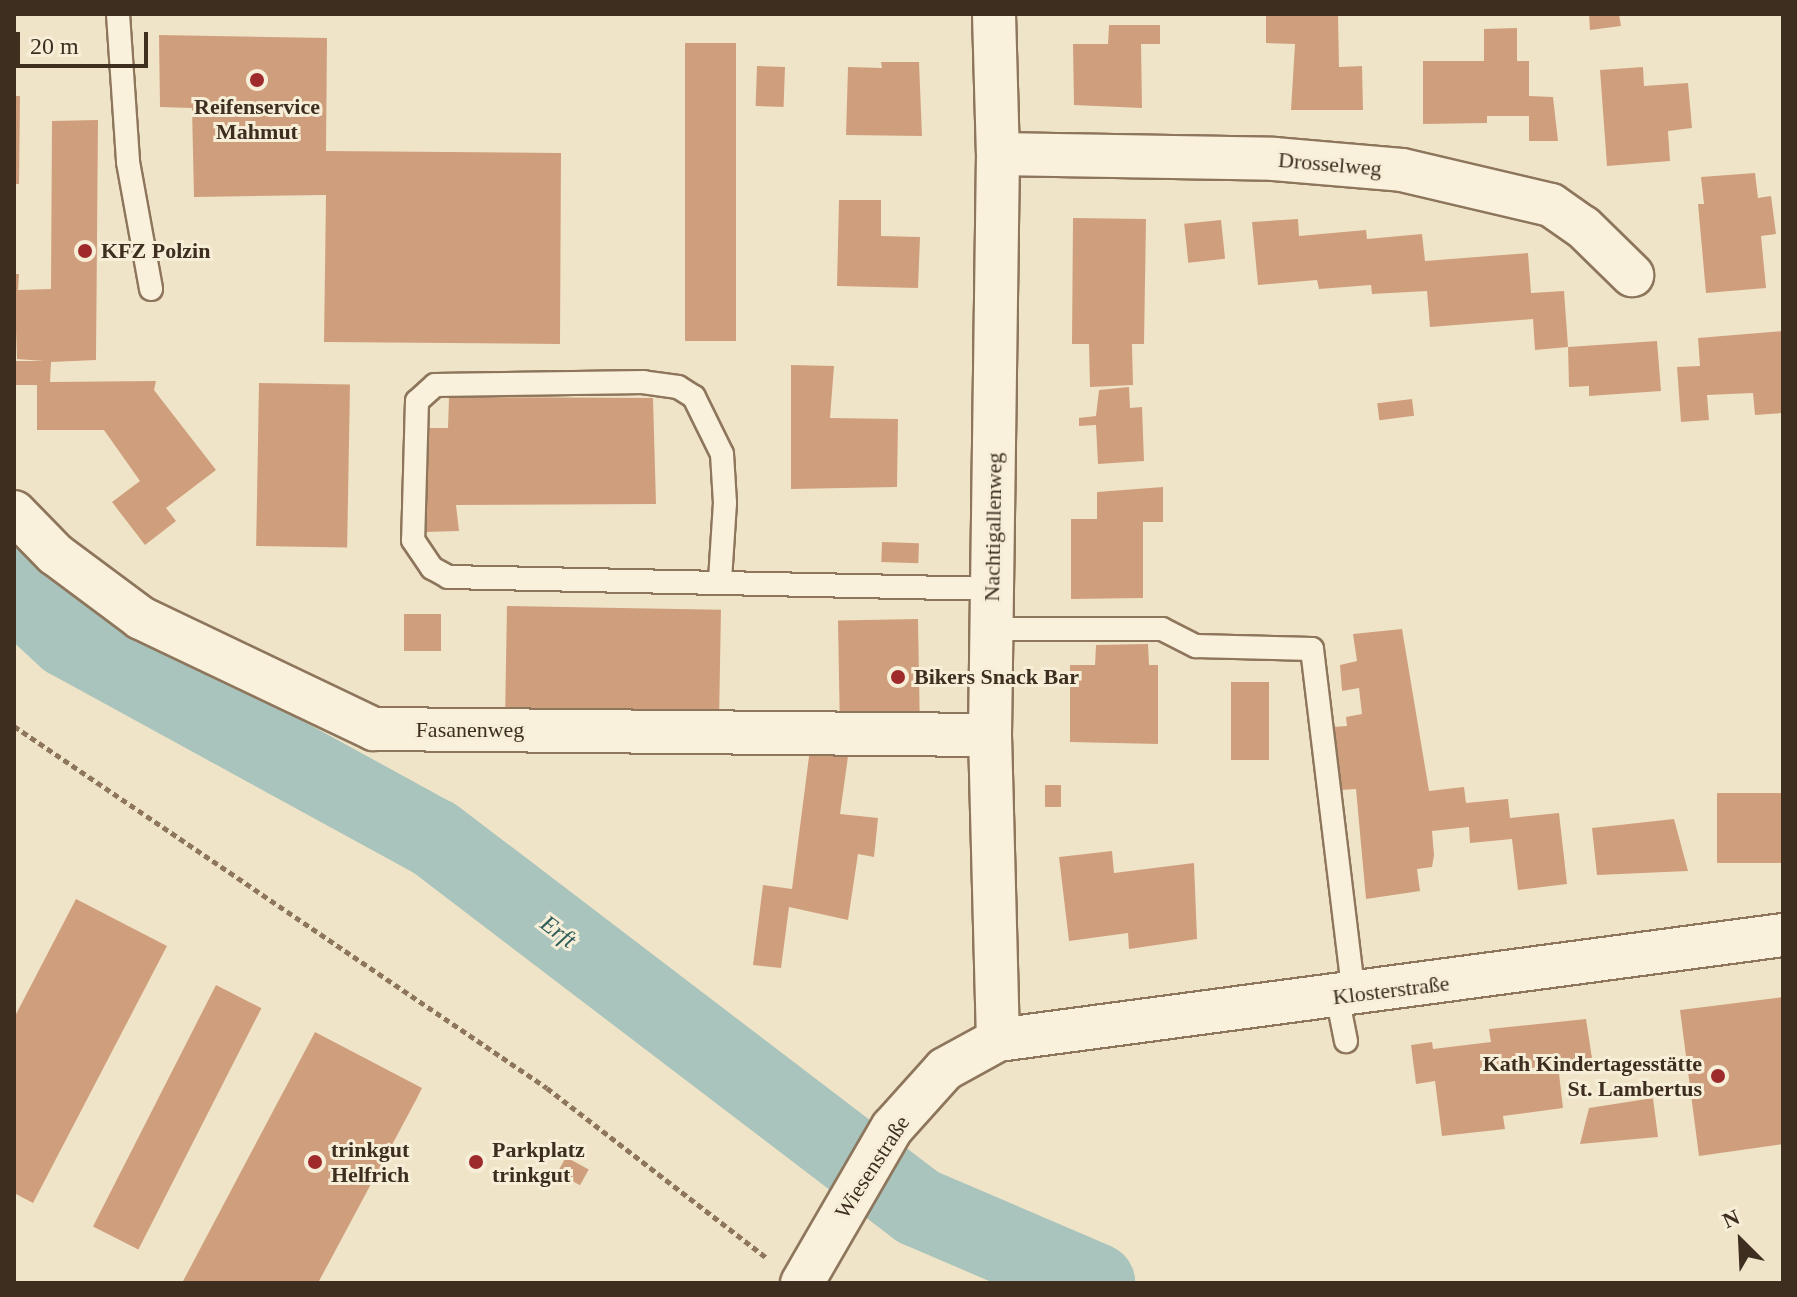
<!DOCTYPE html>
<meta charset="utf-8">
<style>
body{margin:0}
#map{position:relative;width:1797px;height:1297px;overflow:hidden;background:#f0e4c8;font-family:"Times New Roman",serif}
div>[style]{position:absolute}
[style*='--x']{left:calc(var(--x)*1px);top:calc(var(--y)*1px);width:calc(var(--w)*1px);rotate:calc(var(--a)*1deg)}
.river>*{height:80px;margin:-40px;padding:0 40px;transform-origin:40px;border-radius:40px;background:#a9c4bc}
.building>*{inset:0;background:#cf9f7d;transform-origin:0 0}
.path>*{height:5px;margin-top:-2.5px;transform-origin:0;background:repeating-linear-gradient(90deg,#8d765c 0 6px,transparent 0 10px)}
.roads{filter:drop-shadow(2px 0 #8d765c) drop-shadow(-2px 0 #8d765c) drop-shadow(0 2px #8d765c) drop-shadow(0 -2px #8d765c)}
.lane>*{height:22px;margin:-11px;padding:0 11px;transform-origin:11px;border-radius:11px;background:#faf1dc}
.street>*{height:42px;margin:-21px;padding:0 21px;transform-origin:21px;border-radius:21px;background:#faf1dc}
.dots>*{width:22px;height:22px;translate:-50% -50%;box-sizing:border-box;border:4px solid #f7eed8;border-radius:50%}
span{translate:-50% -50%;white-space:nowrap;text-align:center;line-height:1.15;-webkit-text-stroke:6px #f7eed8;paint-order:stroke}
.poi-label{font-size:22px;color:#3d2e20;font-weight:700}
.left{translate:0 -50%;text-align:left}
.right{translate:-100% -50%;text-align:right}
.street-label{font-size:22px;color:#3d2e20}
.water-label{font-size:24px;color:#2f5d5a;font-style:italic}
.frame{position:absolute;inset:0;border:16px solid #3d2e20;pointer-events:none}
.north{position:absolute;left:1701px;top:1201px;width:80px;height:80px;-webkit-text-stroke:6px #f7eed8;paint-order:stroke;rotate:336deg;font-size:22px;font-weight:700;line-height:32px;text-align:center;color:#3d2e20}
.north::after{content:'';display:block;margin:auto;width:28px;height:36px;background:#3d2e20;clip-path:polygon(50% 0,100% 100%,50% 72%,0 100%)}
.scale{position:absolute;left:16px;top:32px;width:132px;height:36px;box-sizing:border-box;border:4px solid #3d2e20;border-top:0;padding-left:10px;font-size:24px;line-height:28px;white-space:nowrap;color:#3d2e20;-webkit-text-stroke:6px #f7eed8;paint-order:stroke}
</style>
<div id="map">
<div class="river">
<div style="--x:14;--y:588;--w:74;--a:42.8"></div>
<div style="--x:68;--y:638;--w:417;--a:28.7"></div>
<div style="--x:434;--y:838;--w:609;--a:37.32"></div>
<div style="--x:918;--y:1207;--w:193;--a:23.2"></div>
</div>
<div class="building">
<div style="clip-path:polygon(1266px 14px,1338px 14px,1339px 67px,1362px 66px,1363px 110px,1291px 110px,1295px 44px,1266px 43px)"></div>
<div style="clip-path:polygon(1589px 14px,1619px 14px,1621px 26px,1590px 30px)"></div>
<div style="clip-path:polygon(1109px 25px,1160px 25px,1160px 44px,1141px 44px,1142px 108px,1074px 105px,1073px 44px,1108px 44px)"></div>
<div style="clip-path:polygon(1517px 28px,1517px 61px,1529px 61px,1529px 96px,1553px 97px,1558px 141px,1529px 141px,1529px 116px,1487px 116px,1487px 123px,1423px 124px,1423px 61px,1484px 61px,1484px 29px)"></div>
<div style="clip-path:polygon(159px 35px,327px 38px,326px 151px,561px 153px,560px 344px,324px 342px,326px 195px,194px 197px,192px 108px,160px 107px)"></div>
<div style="left:685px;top:43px;width:51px;height:298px"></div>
<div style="clip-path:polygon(881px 62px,919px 62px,922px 136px,846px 135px,848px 67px,882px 68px)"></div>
<div style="left:757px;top:66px;width:28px;height:40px;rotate:2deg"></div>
<div style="clip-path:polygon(1643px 67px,1644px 86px,1688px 83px,1692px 128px,1668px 131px,1670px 161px,1607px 166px,1600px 70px)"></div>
<div style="clip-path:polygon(14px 96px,20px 96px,19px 184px,14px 184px)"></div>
<div style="clip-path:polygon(98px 120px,96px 360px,51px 362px,50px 382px,156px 381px,154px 390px,216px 470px,166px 508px,176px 521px,145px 545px,112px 502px,140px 481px,104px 430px,37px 430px,37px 385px,14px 385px,14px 361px,44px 361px,17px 359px,14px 274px,19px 274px,18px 290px,51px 289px,52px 121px)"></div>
<div style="clip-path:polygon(1755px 173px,1758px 198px,1771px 196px,1776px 234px,1761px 236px,1766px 288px,1706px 293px,1698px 204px,1704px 204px,1701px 177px)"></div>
<div style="clip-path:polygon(839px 200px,881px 200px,881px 236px,920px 237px,918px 288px,837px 286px)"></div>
<div style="clip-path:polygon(1073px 218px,1146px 219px,1144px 344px,1132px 344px,1133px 385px,1090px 387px,1089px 344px,1072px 344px)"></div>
<div style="clip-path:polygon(1298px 219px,1299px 236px,1366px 230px,1367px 239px,1422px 234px,1425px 261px,1528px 253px,1531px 293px,1564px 291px,1568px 347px,1535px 350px,1533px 319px,1430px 327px,1427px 291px,1372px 294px,1371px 285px,1319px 289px,1317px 280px,1258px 285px,1252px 222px)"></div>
<div style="left:1221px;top:220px;width:39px;height:37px;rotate:84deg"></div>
<div style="clip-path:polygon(1783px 331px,1783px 413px,1755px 415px,1753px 393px,1707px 395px,1709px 420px,1681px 422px,1677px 367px,1700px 366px,1698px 338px)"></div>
<div style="clip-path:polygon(1657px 341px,1661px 391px,1589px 396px,1589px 386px,1569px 387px,1568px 347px)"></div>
<div style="clip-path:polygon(791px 365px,834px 366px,830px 418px,898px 419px,897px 487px,791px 489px)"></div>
<div style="left:259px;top:383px;width:91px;height:163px;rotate:1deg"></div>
<div style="clip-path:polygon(1129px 387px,1130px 408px,1142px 407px,1144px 461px,1098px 464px,1096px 425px,1079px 426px,1079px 418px,1096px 416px,1099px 390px)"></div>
<div style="clip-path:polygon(449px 397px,653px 398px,656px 504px,456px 505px,459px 531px,425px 532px,425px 428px,448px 428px)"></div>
<div style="left:1412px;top:399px;width:17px;height:35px;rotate:83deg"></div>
<div style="clip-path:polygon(1163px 487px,1163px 522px,1143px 522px,1143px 598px,1071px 599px,1071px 519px,1097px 519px,1097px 492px)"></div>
<div style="left:882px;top:542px;width:37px;height:20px;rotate:2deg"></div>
<div style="left:507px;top:606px;width:214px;height:109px;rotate:1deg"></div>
<div style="left:404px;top:614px;width:37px;height:37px"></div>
<div style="left:918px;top:619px;width:98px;height:80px;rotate:89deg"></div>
<div style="clip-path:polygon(1402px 629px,1429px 791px,1464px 787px,1466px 803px,1508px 799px,1510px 818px,1559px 813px,1567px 884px,1518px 890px,1512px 839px,1470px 843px,1469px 827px,1432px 831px,1434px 855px,1432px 867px,1417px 869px,1420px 891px,1366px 899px,1356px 789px,1340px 790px,1333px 727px,1347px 726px,1346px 717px,1362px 714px,1359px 688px,1342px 691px,1340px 665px,1357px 661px,1353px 634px)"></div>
<div style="clip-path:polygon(1148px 644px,1149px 665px,1158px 665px,1158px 744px,1070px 742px,1070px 665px,1095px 665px,1096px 645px)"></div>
<div style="left:1231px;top:682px;width:38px;height:78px"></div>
<div style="clip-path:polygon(811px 741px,850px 742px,840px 814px,878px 818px,874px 857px,858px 854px,848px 920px,789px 907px,781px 968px,753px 965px,763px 885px,792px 889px)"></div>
<div style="left:1045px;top:785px;width:16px;height:22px"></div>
<div style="left:1783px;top:793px;width:70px;height:66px;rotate:90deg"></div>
<div style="clip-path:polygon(1674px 819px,1688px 871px,1597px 875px,1592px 828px)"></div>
<div style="clip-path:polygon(1112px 851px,1114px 873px,1194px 863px,1197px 939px,1129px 949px,1128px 933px,1069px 941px,1059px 857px)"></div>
<div style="clip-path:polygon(76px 899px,167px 946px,33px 1203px,14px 1193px,14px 1018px)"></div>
<div style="left:216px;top:985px;width:51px;height:271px;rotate:27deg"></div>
<div style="clip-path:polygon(1783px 997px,1783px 1144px,1699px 1156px,1680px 1010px)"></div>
<div style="clip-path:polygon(1586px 1019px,1592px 1058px,1558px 1065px,1563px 1108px,1503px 1116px,1505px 1129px,1442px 1136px,1435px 1081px,1416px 1084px,1411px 1045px,1432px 1042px,1433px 1049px,1491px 1042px,1489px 1029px)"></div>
<div style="clip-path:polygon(315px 1032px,422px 1088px,416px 1100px,318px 1283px,182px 1283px)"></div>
<div style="clip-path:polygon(1653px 1098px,1658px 1137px,1580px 1144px,1589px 1108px)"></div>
<div style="left:566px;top:1157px;width:26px;height:18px;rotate:29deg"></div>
</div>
<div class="path">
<div style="--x:14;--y:726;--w:644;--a:34.18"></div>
<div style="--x:547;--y:1088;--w:278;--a:37.7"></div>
</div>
<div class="roads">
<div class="lane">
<div style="--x:118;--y:14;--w:148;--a:86.1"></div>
<div style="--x:128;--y:162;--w:129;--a:79.7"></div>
<div style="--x:720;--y:580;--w:77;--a:-86.3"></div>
<div style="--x:725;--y:503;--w:49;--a:-93.5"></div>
<div style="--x:722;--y:454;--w:64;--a:-116.2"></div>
<div style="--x:694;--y:397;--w:19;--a:-148"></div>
<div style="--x:678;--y:387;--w:34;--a:-172"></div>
<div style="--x:644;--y:382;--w:209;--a:179.2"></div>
<div style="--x:435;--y:385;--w:24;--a:138"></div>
<div style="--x:417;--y:401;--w:139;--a:91.6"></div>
<div style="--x:413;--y:540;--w:34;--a:56"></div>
<div style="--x:432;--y:568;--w:18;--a:29"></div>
<div style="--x:448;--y:577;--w:544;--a:1.26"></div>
<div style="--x:992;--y:629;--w:170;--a:0"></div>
<div style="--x:1162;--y:629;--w:38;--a:27"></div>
<div style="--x:1196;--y:646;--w:116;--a:1.5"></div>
<div style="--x:1312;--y:649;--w:348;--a:83.1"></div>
<div style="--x:1337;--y:996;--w:46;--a:78.7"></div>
</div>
<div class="street">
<div style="--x:994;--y:14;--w:140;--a:88.4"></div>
<div style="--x:998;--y:154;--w:581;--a:90.79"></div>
<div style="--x:990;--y:735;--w:305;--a:88.5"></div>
<div style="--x:998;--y:154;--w:276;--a:1"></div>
<div style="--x:1274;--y:159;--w:128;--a:4.9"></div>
<div style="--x:1402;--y:170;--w:153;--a:13.2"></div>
<div style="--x:1551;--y:205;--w:39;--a:35"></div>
<div style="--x:1583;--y:227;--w:69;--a:44.4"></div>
<div style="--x:14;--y:512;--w:59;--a:45.7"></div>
<div style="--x:55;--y:554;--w:107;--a:36.7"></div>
<div style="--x:141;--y:618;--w:258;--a:25.5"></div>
<div style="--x:374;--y:729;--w:616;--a:0.56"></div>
<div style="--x:802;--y:1283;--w:179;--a:-59.9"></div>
<div style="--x:892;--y:1128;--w:79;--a:-48.1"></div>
<div style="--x:945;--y:1069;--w:60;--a:-28.7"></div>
<div style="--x:998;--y:1040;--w:792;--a:-7.62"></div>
</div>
</div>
<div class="dots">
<div style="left:257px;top:80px;background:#9e2a2b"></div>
<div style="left:85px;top:251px;background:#9e2a2b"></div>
<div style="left:898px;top:677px;background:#9e2a2b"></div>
<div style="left:1718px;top:1076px;background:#9e2a2b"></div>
<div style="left:315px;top:1162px;background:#9e2a2b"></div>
<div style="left:476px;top:1162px;background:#9e2a2b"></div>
</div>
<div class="poi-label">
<span style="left:257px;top:119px">Reifenservice<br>Mahmut</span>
<span class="left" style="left:101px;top:251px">KFZ Polzin</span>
<span class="left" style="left:914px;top:677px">Bikers Snack Bar</span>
<span class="right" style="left:1702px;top:1076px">Kath Kindertagesstätte<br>St. Lambertus</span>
<span class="left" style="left:331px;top:1162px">trinkgut<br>Helfrich</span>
<span class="left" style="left:492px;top:1162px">Parkplatz<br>trinkgut</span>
</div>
<div class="street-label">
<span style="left:1330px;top:164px;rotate:5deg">Drosselweg</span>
<span style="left:993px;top:527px;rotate:-89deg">Nachtigallenweg</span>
<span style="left:470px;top:730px">Fasanenweg</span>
<span style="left:1391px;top:990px;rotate:-7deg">Klosterstraße</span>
<span style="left:872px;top:1167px;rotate:-57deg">Wiesenstraße</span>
</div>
<div class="water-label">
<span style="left:558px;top:932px;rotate:37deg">Erft</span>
</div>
<div class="frame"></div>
<div class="north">N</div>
<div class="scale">20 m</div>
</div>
